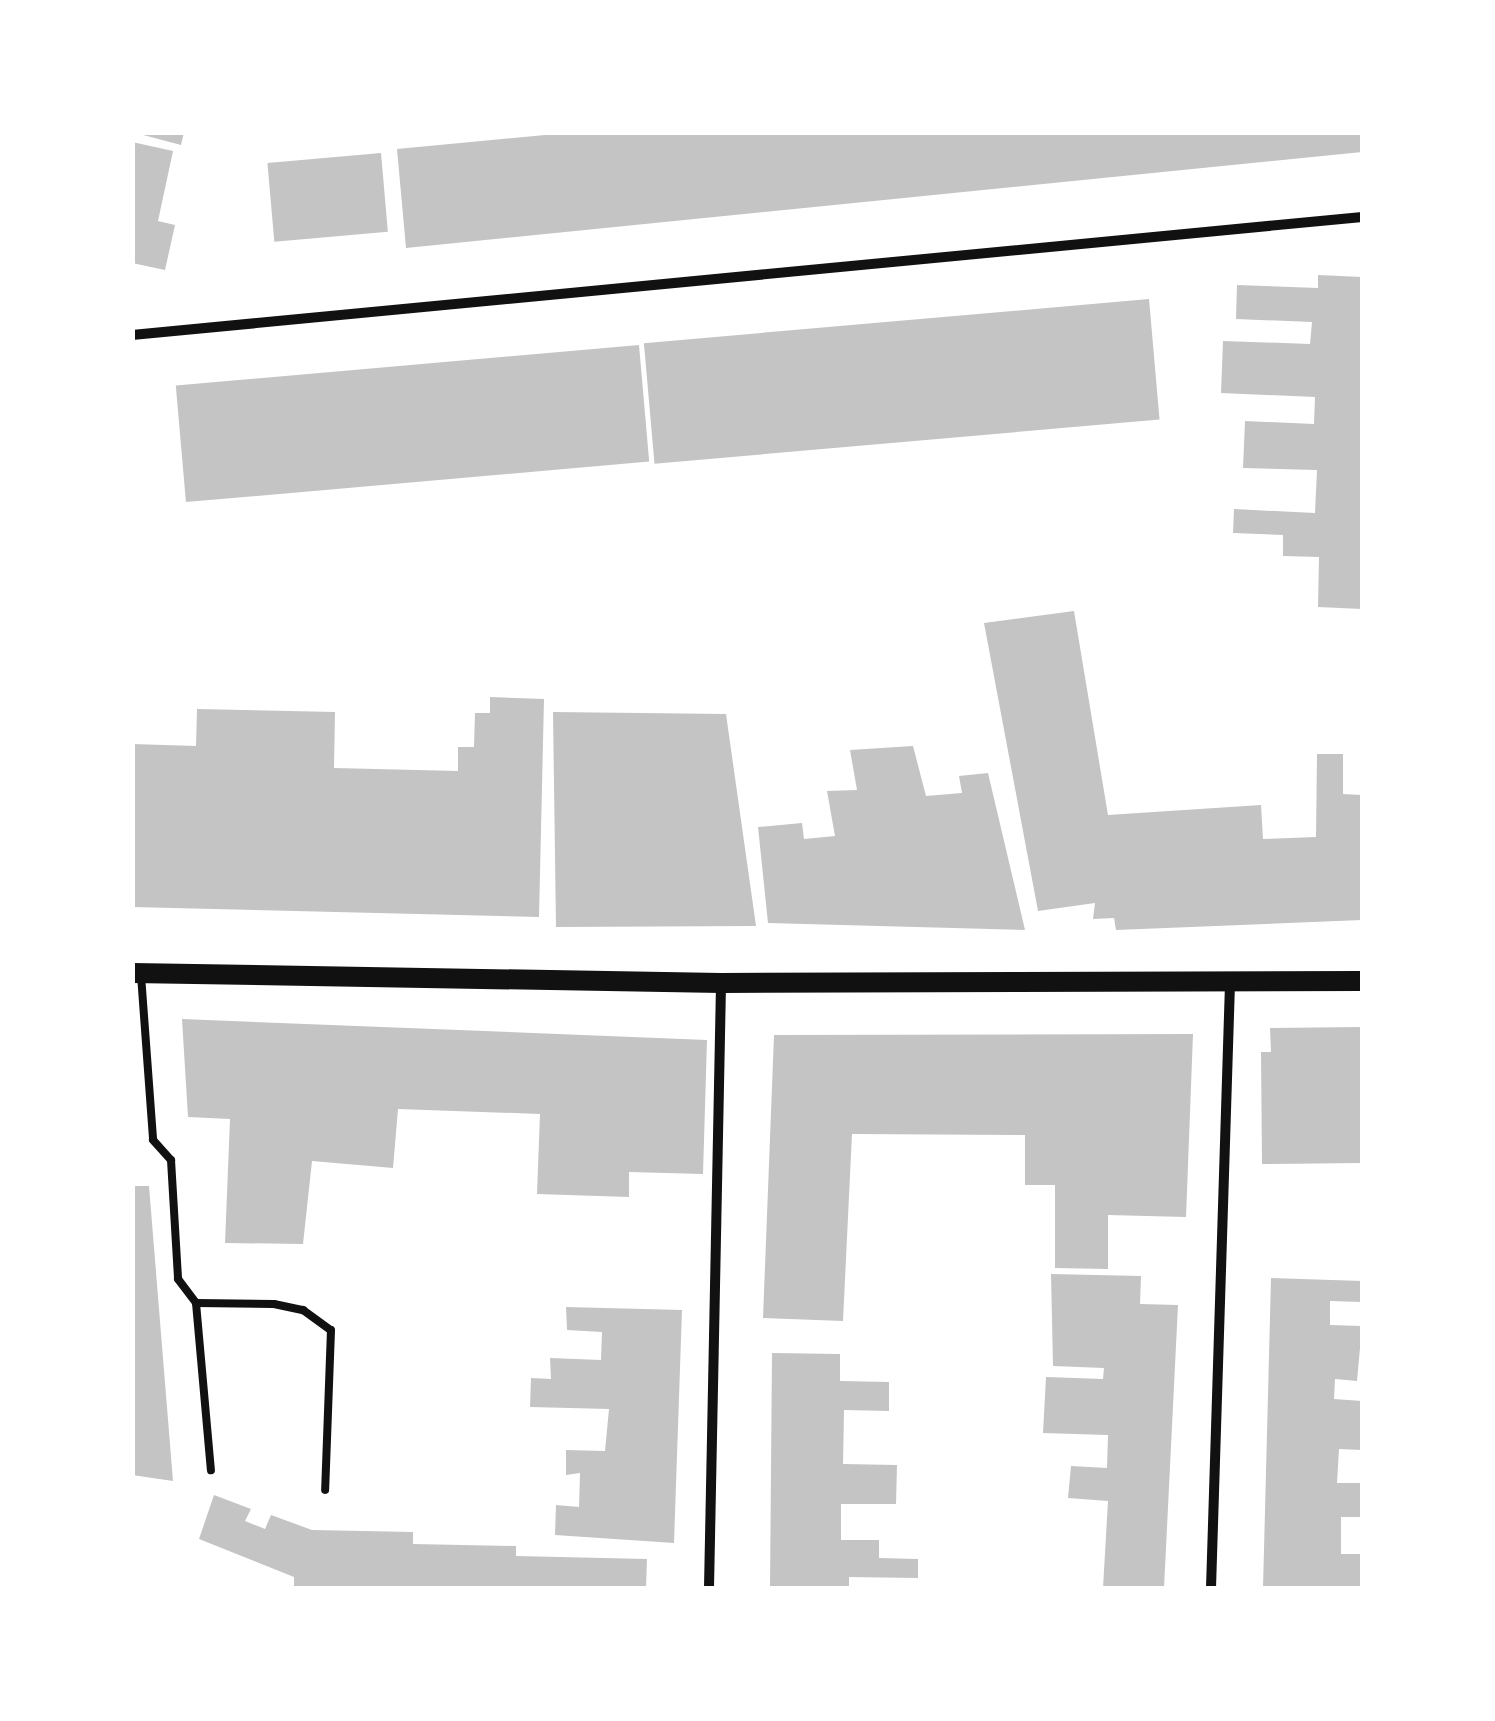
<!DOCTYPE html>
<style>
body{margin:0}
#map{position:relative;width:1495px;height:1721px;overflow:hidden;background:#fff;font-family:"Space Grotesk",sans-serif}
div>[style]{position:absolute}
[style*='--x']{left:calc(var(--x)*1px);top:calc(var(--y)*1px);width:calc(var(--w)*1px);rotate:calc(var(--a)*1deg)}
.building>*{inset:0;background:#c4c4c4;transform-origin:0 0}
.service>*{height:8px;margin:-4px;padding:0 4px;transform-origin:4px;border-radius:4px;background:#111}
.minor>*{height:10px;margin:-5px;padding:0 5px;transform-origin:5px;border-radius:5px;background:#111}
.secondary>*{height:20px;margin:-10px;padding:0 10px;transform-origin:10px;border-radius:10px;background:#111}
span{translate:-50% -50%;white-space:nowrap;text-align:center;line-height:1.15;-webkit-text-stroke:10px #fff;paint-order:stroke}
.frame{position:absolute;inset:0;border:135px solid #fff;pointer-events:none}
</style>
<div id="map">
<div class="building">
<div style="clip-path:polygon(132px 132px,184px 132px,181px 145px)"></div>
<div style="clip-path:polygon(577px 132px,1362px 132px,1362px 152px,406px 248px,397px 149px)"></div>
<div style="clip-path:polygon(132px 142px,173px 151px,158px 221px,175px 225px,165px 270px,132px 263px)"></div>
<div style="left:381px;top:153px;width:79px;height:114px;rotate:85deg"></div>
<div style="clip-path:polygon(1318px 275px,1362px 277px,1362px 609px,1318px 607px,1319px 557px,1283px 556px,1283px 535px,1233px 533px,1234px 509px,1315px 513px,1317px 470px,1243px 468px,1245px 421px,1314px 424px,1315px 397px,1221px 393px,1223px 341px,1310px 344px,1312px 322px,1236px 319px,1237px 285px,1318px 288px)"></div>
<div style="left:1149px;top:299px;width:121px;height:507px;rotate:85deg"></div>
<div style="left:639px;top:345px;width:117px;height:465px;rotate:85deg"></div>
<div style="clip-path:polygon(1074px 611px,1108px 815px,1261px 805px,1263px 839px,1316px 837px,1317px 754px,1343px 754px,1343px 794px,1362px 795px,1362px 920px,1116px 930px,1114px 918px,1093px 919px,1095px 903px,1038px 911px,984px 623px)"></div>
<div style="clip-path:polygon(490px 697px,544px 699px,539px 917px,132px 907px,132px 744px,196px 746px,197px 709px,335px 712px,334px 768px,458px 771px,458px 747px,474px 747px,475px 713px,490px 713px)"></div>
<div style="clip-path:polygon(553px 712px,726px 714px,756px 926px,556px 927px)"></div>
<div style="clip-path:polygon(913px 746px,926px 796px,962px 793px,959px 776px,988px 773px,1025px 930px,768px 923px,758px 827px,802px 823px,804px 839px,835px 836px,827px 791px,857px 790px,850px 750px)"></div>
<div style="clip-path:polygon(182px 1019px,707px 1040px,703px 1174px,629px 1172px,629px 1197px,537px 1194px,540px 1114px,398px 1109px,393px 1168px,312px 1161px,303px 1244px,225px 1243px,230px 1119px,188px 1117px)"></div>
<div style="clip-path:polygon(1362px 1027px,1362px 1163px,1262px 1164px,1261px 1052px,1271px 1052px,1270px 1028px)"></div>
<div style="clip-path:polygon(1193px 1034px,1186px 1217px,1108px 1215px,1108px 1269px,1055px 1268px,1055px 1185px,1025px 1185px,1025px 1135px,852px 1134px,843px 1321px,763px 1318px,774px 1035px)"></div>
<div style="clip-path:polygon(132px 1186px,149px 1186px,173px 1481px,132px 1475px)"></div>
<div style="clip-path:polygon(1051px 1274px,1141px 1276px,1140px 1304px,1178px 1305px,1164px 1588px,1103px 1588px,1108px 1501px,1068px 1498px,1071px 1466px,1107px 1468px,1108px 1435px,1043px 1433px,1046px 1377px,1103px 1379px,1104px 1368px,1053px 1366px)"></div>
<div style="clip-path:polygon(1271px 1278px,1362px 1281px,1362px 1302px,1330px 1301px,1330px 1325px,1362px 1326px,1357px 1381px,1335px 1379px,1334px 1399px,1362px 1401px,1362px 1450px,1339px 1449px,1337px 1483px,1362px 1483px,1362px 1517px,1341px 1517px,1341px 1554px,1362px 1554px,1362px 1588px,1263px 1588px)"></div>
<div style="clip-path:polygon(566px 1307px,682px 1310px,674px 1543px,555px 1535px,556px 1505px,579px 1507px,580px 1473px,566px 1475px,566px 1450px,605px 1451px,609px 1409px,530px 1407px,531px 1378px,551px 1379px,550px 1358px,601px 1360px,602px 1332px,567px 1330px)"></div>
<div style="clip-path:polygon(772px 1353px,840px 1354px,840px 1381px,889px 1382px,889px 1411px,844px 1410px,843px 1464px,897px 1465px,896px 1504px,841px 1504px,841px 1540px,879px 1540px,879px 1558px,918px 1559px,918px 1578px,849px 1577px,849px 1588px,770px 1588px)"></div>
<div style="clip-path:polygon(214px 1495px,251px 1509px,245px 1521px,265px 1529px,271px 1515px,312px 1530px,413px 1532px,413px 1544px,516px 1546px,516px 1556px,647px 1559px,646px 1588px,294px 1588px,294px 1577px,199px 1539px)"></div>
</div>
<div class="service">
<div style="--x:141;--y:975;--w:165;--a:85.8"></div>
<div style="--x:153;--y:1140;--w:27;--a:48"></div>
<div style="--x:171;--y:1160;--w:119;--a:86.6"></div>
<div style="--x:178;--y:1279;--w:30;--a:53"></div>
<div style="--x:196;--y:1303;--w:78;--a:0.7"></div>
<div style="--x:274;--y:1304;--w:30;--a:12"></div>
<div style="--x:303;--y:1310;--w:34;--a:36"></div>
<div style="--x:331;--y:1330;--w:160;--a:92.1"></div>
<div style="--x:196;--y:1303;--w:168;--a:84.9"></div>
</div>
<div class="minor">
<div style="--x:132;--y:335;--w:1236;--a:-5.48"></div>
<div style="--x:709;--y:1588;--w:605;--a:-88.86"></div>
<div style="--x:1211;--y:1588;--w:603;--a:-88.2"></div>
</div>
<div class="secondary">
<div style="--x:132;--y:973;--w:589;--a:0.97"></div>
<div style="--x:721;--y:983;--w:641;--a:-0.18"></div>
</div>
<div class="frame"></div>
</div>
